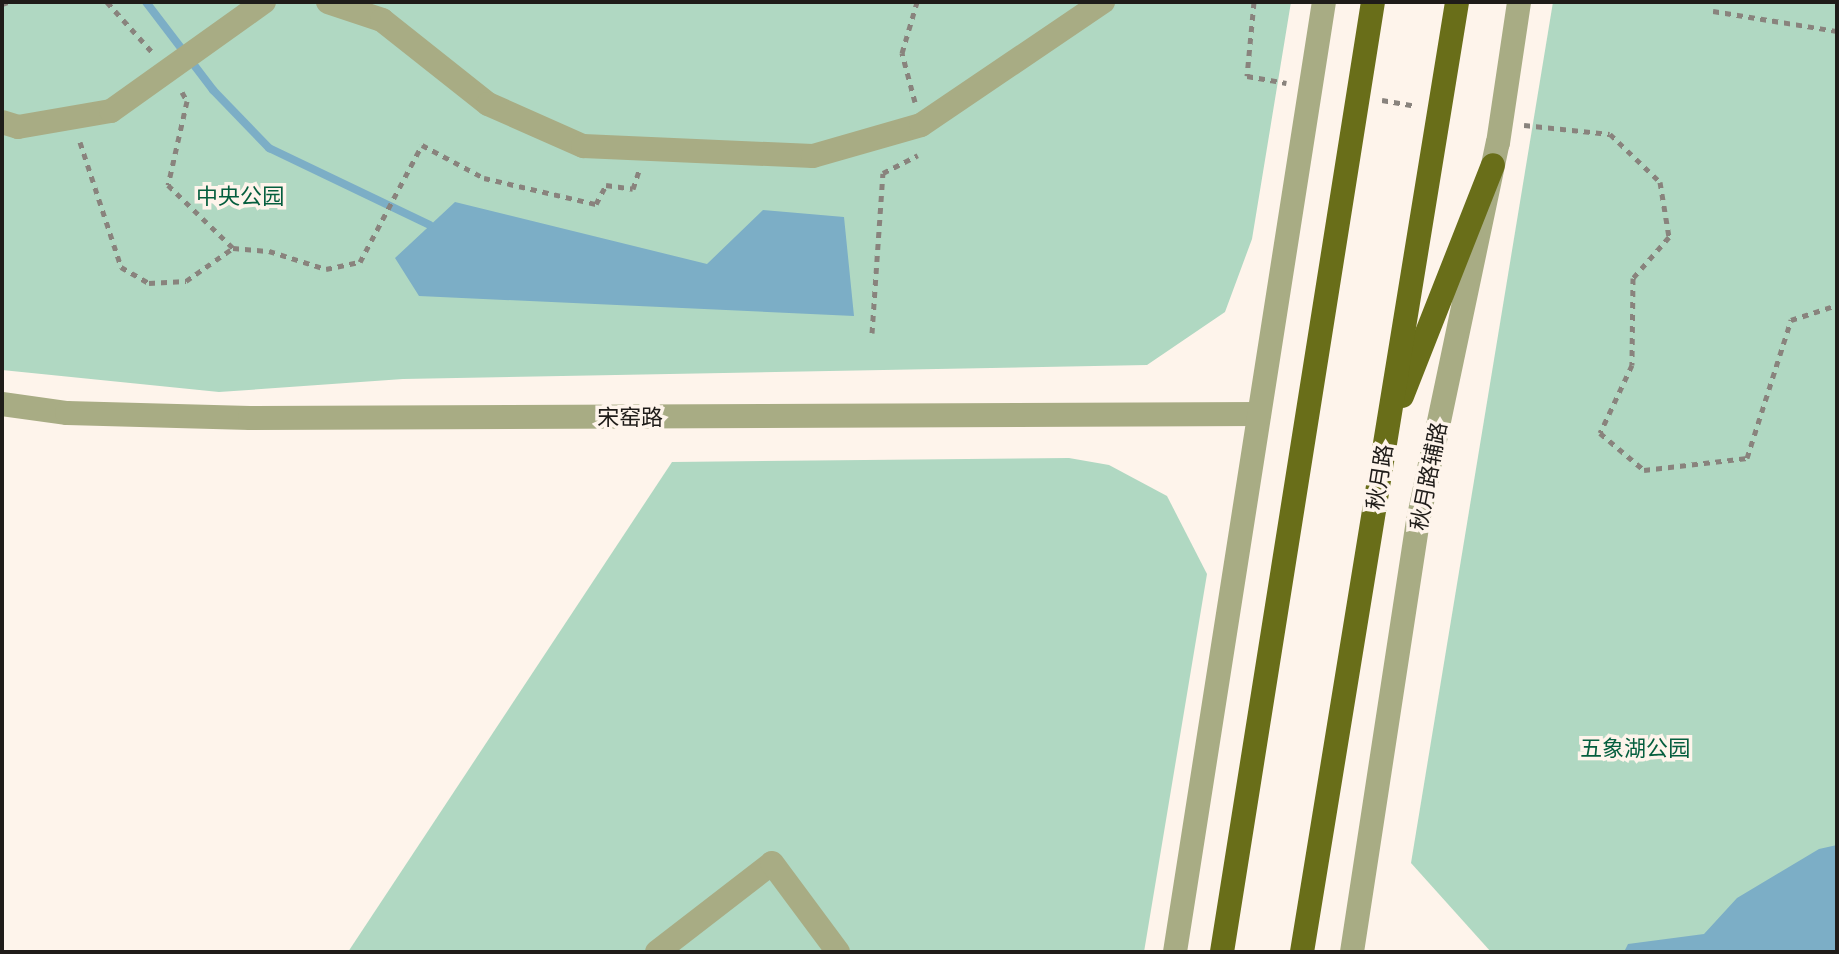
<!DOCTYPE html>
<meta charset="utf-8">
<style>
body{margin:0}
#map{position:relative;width:1839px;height:954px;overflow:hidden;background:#fef4eb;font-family:Lato,"Noto Sans SC",sans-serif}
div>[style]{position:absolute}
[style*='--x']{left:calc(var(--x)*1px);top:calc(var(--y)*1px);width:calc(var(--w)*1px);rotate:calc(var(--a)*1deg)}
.green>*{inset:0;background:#b0d8c2}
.water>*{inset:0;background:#7caec6}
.stream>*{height:8px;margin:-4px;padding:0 4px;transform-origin:4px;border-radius:4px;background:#7caec6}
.path>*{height:5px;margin-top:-2.5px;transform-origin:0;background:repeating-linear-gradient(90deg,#89837d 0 6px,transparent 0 12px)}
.minor>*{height:24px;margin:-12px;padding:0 12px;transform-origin:12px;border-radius:12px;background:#a8ac84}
.major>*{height:24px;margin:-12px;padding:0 12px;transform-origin:12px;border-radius:12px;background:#696e19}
span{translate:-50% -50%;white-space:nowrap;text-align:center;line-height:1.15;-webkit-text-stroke:7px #fef4eb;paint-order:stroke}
.park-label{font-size:22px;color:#055e3e}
.street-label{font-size:22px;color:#1f1c19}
.frame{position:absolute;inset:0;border:4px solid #1f1c19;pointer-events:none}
</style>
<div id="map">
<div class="green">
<div style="clip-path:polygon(2px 2px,1291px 2px,1252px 239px,1225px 312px,1147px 365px,403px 379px,219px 392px,2px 370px)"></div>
<div style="clip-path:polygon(1553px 2px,1837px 2px,1837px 952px,1491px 952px,1411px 863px)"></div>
<div style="clip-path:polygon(1069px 458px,1109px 465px,1167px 496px,1207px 574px,1144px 952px,348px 952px,672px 462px)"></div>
</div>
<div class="water">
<div style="clip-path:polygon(455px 202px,707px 264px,763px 210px,844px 217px,854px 316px,419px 296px,395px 258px)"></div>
<div style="clip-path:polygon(1837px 845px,1837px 952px,1624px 952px,1628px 944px,1704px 934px,1737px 898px,1819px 849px)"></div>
</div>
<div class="stream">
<div style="--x:146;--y:2;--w:111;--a:52.7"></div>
<div style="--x:213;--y:90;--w:81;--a:46"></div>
<div style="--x:269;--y:148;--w:178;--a:25.6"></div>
</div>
<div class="path">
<div style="--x:107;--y:2;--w:67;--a:48"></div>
<div style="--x:1254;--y:2;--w:74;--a:95.4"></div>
<div style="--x:1247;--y:76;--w:40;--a:10"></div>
<div style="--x:2;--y:4;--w:6;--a:-18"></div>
<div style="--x:1713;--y:11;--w:126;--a:9.2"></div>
<div style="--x:182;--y:92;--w:10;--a:61"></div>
<div style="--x:187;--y:101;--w:86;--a:102.7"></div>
<div style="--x:168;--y:185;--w:91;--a:44.1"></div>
<div style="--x:1382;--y:100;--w:35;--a:10"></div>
<div style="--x:915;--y:102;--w:51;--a:-104.9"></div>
<div style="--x:902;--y:53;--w:53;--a:-73.6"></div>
<div style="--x:1524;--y:125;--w:86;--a:6"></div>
<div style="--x:1610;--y:134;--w:69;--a:43.8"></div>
<div style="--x:1660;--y:182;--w:56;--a:80.7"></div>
<div style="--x:1669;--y:237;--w:55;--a:131.3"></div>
<div style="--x:1633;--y:278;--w:87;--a:90.7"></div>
<div style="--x:1632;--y:365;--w:75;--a:115.2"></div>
<div style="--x:1600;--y:433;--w:57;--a:40.1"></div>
<div style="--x:1644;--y:470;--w:104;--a:-6.6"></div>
<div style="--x:1747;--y:458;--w:145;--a:-72.3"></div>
<div style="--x:1791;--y:320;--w:48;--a:-18.1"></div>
<div style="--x:80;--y:142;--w:132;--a:71.8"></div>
<div style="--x:121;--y:267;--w:32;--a:30"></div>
<div style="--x:149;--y:283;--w:37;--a:-3"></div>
<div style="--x:186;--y:281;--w:57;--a:-35.1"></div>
<div style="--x:233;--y:248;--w:36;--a:5"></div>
<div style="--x:269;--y:251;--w:60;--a:17.5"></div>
<div style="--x:326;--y:269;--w:35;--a:-12"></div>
<div style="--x:360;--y:262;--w:132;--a:-62.1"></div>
<div style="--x:422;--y:145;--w:70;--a:28"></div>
<div style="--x:484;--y:178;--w:115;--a:13.1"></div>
<div style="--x:596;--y:204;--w:21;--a:-62"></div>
<div style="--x:606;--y:185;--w:27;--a:8"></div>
<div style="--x:633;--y:189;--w:19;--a:-72"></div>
<div style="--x:872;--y:333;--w:160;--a:-86.1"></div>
<div style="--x:883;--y:173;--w:39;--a:-27"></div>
</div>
<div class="minor">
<div style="--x:328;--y:2;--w:57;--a:18.4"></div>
<div style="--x:382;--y:20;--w:135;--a:38.4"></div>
<div style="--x:488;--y:104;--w:104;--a:23.9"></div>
<div style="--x:583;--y:146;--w:230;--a:2.5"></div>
<div style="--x:813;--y:156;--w:112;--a:-16"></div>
<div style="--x:921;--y:125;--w:220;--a:-34.1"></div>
<div style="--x:2;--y:122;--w:17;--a:17"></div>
<div style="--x:18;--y:127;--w:94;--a:-9.8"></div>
<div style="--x:111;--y:111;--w:188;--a:-35.5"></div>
<div style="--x:2;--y:404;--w:66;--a:7.9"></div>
<div style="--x:67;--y:413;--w:183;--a:1.6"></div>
<div style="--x:250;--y:418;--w:1009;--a:-0.23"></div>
<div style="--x:657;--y:952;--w:145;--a:-37.7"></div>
<div style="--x:772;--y:863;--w:111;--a:53.4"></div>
<div style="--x:1175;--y:952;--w:962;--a:-81.09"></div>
<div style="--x:1352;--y:952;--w:436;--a:-81.3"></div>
<div style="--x:1418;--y:521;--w:386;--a:-78.1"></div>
<div style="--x:1498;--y:143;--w:143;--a:-81.5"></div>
</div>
<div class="major">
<div style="--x:1402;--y:396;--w:248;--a:-68.5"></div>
<div style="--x:1222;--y:952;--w:962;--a:-80.97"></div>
<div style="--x:1302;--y:952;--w:963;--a:-80.73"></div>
</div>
<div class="park-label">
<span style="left:240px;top:196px">中央公园</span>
<span style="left:1635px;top:748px">五象湖公园</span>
</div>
<div class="street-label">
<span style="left:630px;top:417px">宋窑路</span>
<span style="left:1428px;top:476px;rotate:-79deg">秋月路辅路</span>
<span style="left:1379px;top:477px;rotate:-81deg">秋月路</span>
</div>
<div class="frame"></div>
</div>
